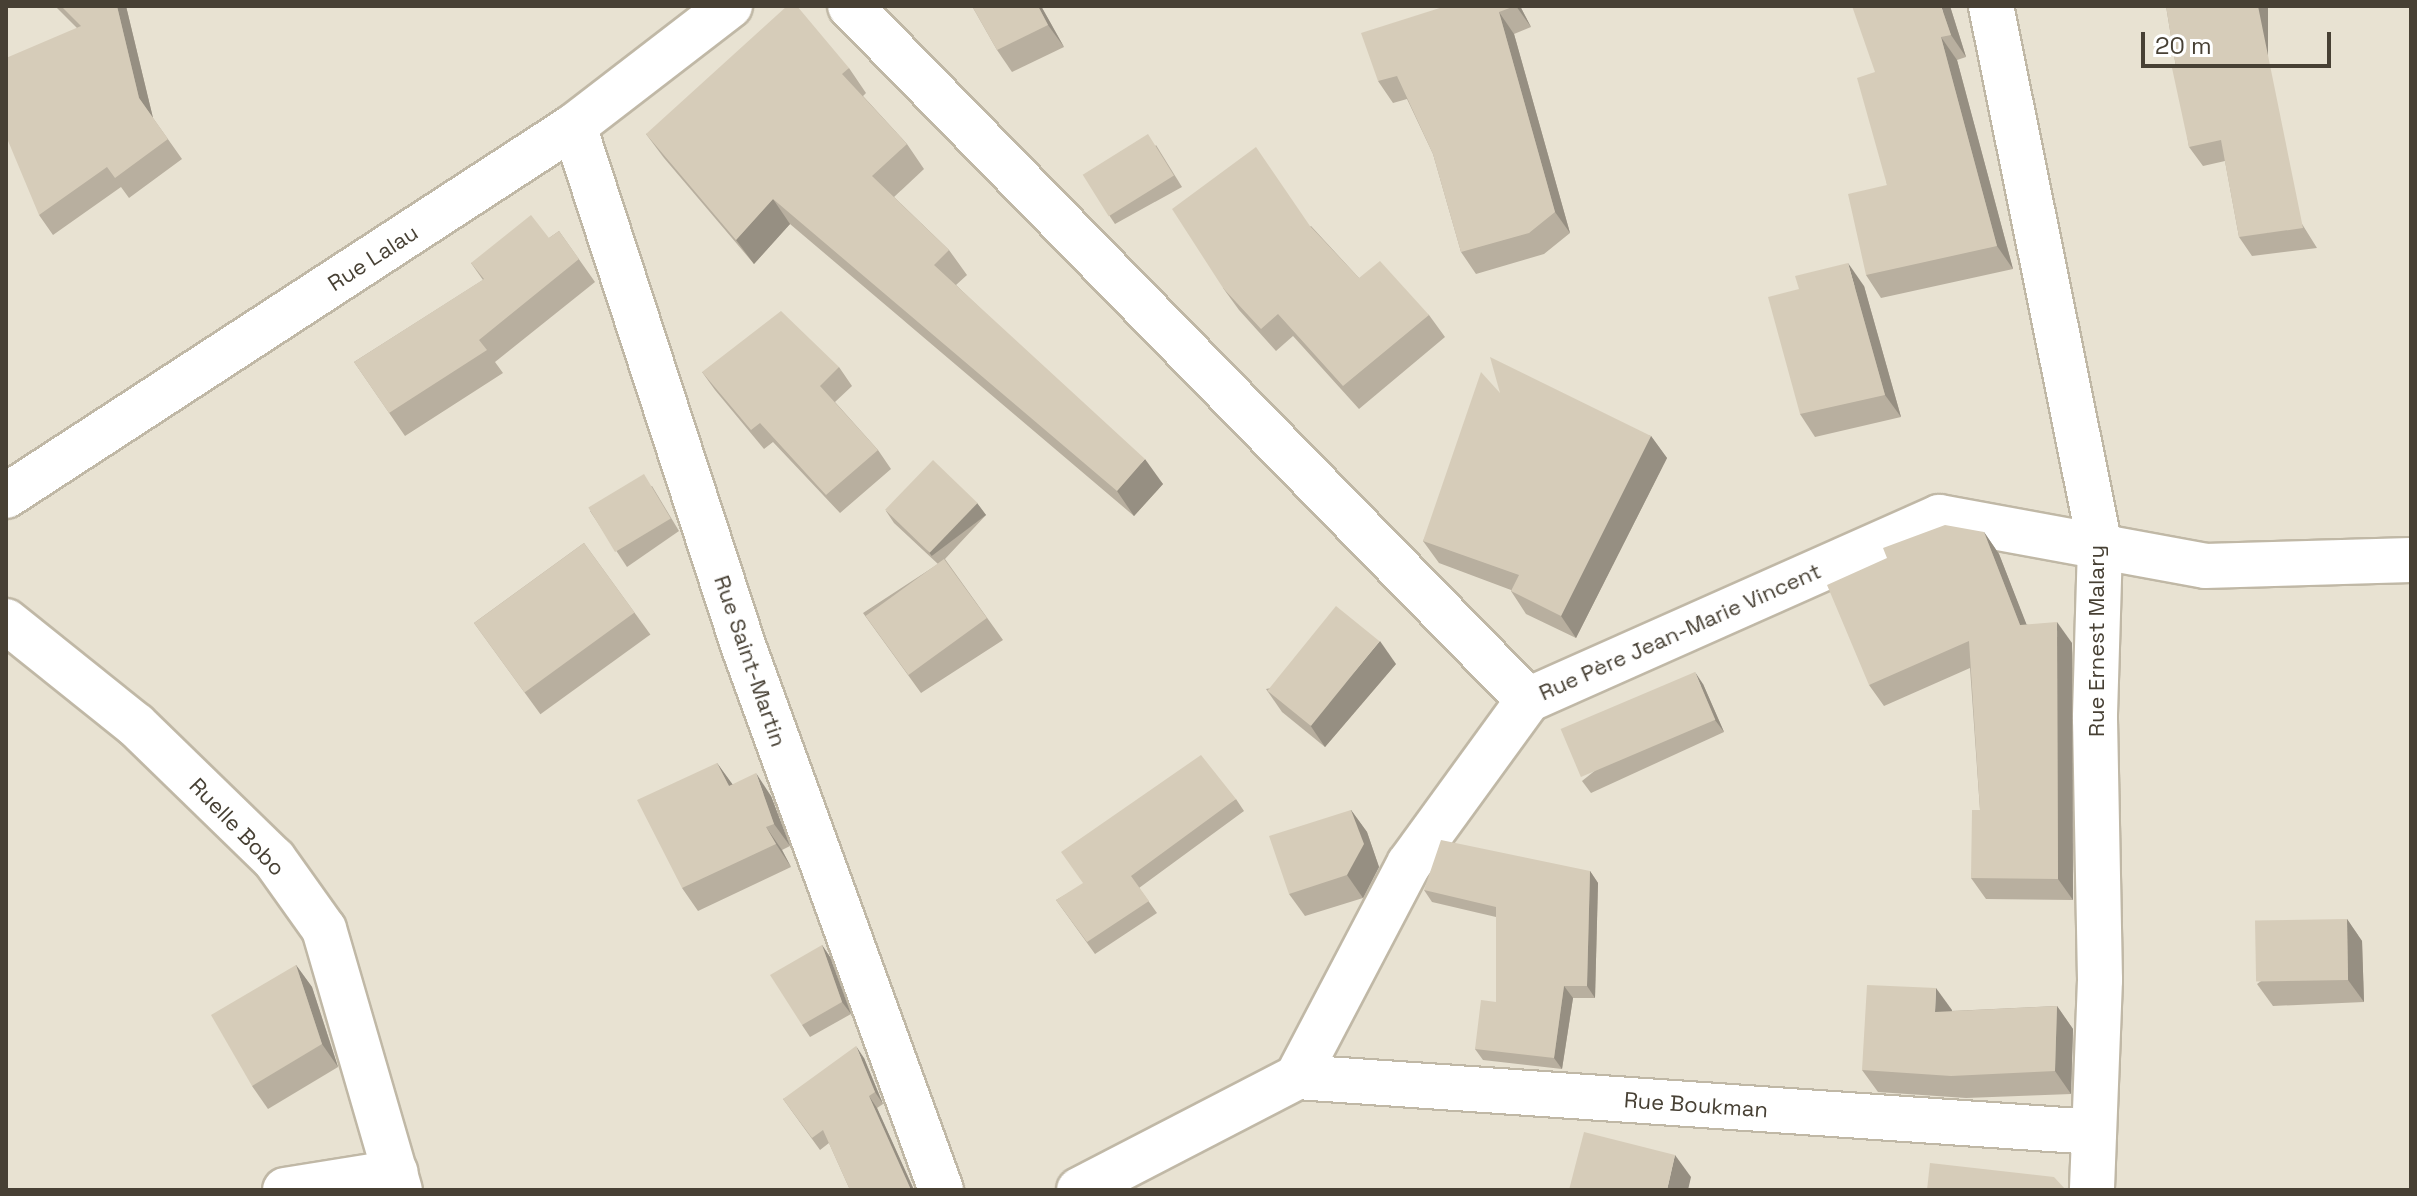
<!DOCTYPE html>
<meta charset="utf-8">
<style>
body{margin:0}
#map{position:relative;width:2417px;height:1196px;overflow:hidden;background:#f4f0e5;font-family:"Space Grotesk",sans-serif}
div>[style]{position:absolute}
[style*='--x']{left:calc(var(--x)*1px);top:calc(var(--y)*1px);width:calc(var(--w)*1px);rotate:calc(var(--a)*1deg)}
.residential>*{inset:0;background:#e8e2d2;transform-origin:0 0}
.roads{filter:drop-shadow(2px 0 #c0b8a6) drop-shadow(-2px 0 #c0b8a6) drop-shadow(0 2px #c0b8a6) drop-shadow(0 -2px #c0b8a6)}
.street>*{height:44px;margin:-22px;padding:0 22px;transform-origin:22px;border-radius:22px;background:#fff}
.wall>*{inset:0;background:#b8af9f;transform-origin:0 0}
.shaded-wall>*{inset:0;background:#968f82;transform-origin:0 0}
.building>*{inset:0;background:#d6ccb9;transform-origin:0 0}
span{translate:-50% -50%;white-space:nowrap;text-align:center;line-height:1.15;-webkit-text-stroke:7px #fff;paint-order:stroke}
.street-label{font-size:22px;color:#474034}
.frame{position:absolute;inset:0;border:8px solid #474034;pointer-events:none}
.scale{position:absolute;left:2141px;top:32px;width:190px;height:36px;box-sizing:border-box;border:4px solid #474034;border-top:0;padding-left:10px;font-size:24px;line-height:28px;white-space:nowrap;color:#474034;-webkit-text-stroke:6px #fff;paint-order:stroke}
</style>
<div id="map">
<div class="residential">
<div style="left:6px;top:6px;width:2405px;height:1184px"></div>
</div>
<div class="roads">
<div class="street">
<div style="--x:850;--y:6;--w:970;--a:45.67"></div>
<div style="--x:1991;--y:6;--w:551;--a:78.59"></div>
<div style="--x:2100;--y:546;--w:173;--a:91.7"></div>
<div style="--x:2095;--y:719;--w:261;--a:88.9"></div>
<div style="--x:2100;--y:980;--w:210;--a:92.2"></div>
<div style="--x:574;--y:126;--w:546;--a:71.96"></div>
<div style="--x:743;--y:645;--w:580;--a:70.03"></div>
<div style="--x:6;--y:496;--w:678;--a:-33.08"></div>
<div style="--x:574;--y:126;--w:197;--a:-37.6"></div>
<div style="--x:6;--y:621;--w:166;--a:38.7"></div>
<div style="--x:136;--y:725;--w:192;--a:44.2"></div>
<div style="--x:274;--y:859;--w:86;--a:54.5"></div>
<div style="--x:324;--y:929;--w:272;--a:73.8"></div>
<div style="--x:1297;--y:1077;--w:799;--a:3.95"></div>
<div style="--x:285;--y:1190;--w:112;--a:-9.2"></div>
<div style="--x:1079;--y:1190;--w:246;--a:-27.4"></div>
<div style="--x:1297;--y:1077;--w:241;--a:-62.3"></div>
<div style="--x:1409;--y:864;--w:203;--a:-54"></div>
<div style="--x:1528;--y:700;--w:450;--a:-24"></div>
<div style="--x:1939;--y:517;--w:270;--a:10.4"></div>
<div style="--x:2205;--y:566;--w:206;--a:-1.7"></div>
</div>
</div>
<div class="wall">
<div style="clip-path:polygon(55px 6px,126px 6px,153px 118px,182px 159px,129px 198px,121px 187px,53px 235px,39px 215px,77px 28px)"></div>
<div style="clip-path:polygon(972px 6px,1041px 6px,1064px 47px,1012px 72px,997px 50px)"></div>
<div style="clip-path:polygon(1520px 6px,1531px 27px,1514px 34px,1570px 233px,1544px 254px,1476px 274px,1461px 252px,1433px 154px,1407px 99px,1393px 103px,1378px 81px,1447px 7px)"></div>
<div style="clip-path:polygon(1950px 6px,1966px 57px,1957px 60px,2013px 269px,1881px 298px,1866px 275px,1887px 185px,1875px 72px)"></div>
<div style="clip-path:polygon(2166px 6px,2317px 248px,2252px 256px,2239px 237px,2225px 161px,2203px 166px,2189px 147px)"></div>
<div style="clip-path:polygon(849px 68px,866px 93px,863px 96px,907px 144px,924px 169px,894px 197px,949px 250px,967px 275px,956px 285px,1163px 484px,1134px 516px,790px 224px,754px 264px,664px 158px,646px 134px)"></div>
<div style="clip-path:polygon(1156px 145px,1182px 187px,1115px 224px,1107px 212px)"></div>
<div style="clip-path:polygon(1311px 226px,1359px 278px,1429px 315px,1445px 337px,1359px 409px,1293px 336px,1276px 351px,1239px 310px,1223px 288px)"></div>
<div style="clip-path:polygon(559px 231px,595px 282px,495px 362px,503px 373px,405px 436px,354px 362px,483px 280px,471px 263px,549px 238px)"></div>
<div style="clip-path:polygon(1864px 286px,1901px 417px,1815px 437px,1800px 414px,1799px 289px)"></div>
<div style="clip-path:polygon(839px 367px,852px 386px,835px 402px,878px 450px,891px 469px,840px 513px,773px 442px,764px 449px,715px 390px,702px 372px)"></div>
<div style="clip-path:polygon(1500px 393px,1651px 436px,1667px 458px,1576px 638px,1526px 614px,1511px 591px,1511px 590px,1439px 563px,1423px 541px)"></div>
<div style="clip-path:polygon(652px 486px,679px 531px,627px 567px,590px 511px)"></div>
<div style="clip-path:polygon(977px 503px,986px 515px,945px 559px,1003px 640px,921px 693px,863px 613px,938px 564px,894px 523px,886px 511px)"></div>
<div style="clip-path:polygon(1984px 532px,1999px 554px,2026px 624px,2072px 643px,2073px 900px,1986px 899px,1971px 878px,1980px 810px,1970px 668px,1884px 706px,1869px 685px)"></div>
<div style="left:584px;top:543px;width:113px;height:136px;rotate:54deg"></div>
<div style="clip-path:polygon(1396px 664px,1325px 747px,1282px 712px,1266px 689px)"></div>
<div style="clip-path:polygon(1703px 684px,1724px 732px,1591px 793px,1582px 781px)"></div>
<div style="clip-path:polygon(717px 763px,732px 784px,771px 796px,790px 846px,782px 850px,791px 867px,698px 911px,682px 888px)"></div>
<div style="clip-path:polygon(1236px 799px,1244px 811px,1139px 888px,1157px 913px,1095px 954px,1056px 900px)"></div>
<div style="clip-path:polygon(1351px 810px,1367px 832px,1379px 867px,1363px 898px,1305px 916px,1289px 894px)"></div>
<div style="clip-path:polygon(1590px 871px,1598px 883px,1595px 998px,1573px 998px,1562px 1069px,1483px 1060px,1475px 1049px,1496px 1002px,1496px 917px,1432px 902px,1424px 890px)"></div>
<div style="clip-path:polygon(2347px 919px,2362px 941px,2364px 1002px,2273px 1006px,2257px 984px)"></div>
<div style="clip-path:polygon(822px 945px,830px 957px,851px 1014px,810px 1037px,802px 1025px)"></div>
<div style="clip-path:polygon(296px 965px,312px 987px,338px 1067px,268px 1109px,252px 1086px)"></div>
<div style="clip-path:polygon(2057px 1006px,2073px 1029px,2071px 1094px,1966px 1098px,1878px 1092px,1862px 1070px,1952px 1010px,1951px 1011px)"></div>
<div style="clip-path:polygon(864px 1058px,883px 1104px,877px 1108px,914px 1190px,850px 1190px,829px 1143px,820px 1150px,783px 1099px)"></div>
</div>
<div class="shaded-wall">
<div style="clip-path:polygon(117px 6px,126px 6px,153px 118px,139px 98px)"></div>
<div style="clip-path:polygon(1038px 6px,1041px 6px,1064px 47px,1048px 25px)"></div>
<div style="clip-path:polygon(1516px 6px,1520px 6px,1531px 27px)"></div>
<div style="clip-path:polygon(1941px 6px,1950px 6px,1966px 57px,1951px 35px)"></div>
<div style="left:2258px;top:6px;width:10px;height:227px"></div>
<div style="clip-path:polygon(1499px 12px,1514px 34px,1570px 233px,1555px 212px)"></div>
<div style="clip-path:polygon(1941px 37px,1957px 60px,2013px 269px,1997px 246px)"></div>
<div style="clip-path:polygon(773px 199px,790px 224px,754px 264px,736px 240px)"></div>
<div style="clip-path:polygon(1848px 263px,1864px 286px,1901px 417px,1885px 395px)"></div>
<div style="clip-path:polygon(1651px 436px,1667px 458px,1576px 638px,1561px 616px)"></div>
<div style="clip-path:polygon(1145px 459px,1163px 484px,1134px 516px,1117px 491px)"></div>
<div style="left:977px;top:503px;width:15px;height:68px;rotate:53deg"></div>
<div style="clip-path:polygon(1984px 532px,1999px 554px,2035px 646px,2020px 625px)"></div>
<div style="clip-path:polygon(2057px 622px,2072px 643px,2073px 900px,2058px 879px)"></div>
<div style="clip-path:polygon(1380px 641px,1396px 664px,1325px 747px,1310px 725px)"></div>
<div style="clip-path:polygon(1695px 672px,1703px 684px,1724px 732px,1715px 720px)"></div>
<div style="clip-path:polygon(717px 763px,733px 785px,729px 786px)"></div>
<div style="clip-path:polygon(756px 773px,771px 796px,790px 846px,774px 824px)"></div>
<div style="clip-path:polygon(1351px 810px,1367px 832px,1379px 867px,1363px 898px,1347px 875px)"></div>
<div style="clip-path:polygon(766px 827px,782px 850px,791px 867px,776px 844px)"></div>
<div style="clip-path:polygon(1590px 871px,1598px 883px,1595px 998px,1587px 986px)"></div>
<div style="clip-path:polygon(2347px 919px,2362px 941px,2364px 1002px,2348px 980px)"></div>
<div style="clip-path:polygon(822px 945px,830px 957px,851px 1014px,842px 1002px)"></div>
<div style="clip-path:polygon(296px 965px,312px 987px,338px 1067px,322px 1044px)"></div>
<div style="clip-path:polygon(1564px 986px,1573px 998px,1562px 1069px,1554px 1058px)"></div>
<div style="clip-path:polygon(1936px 988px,1952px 1010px,1950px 1035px,1935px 1012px)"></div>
<div style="clip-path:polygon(2057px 1006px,2073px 1029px,2071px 1094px,2055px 1071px)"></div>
<div style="clip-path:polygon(856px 1046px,864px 1058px,883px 1104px,875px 1092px)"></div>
<div style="clip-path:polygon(869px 1096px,877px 1108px,914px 1190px,911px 1190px)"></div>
<div style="clip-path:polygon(1675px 1155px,1691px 1177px,1688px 1190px,1667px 1190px)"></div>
</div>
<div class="building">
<div style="clip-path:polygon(61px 6px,117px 6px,139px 98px,168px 139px,115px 178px,107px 167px,39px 215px,6px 136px,6px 58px,81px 26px)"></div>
<div style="clip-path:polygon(787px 6px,797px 6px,849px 68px,842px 74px,907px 144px,872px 176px,949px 250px,934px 265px,1145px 459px,1117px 491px,773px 199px,736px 240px,646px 134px)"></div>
<div style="clip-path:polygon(972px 6px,1038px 6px,1048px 25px,997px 50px)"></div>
<div style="clip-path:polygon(1446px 6px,1515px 6px,1499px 12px,1555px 212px,1529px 233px,1461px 252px,1433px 154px,1397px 76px,1378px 81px,1361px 33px)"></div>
<div style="clip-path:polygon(1852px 6px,1941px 6px,1951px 35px,1941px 37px,1997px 246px,1866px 275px,1848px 194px,1887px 185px,1857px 78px,1875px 72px)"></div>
<div style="clip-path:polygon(2166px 6px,2258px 6px,2303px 228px,2239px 237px,2221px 140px,2189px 147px,2172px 68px,2176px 67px)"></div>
<div style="left:1148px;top:134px;width:49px;height:77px;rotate:58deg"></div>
<div style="clip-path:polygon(1256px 147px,1310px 226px,1359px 278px,1380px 261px,1429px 315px,1343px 386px,1278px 314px,1261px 329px,1223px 288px,1172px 209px)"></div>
<div style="clip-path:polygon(531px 215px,549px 238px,559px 231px,579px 259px,479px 340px,487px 350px,389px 413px,354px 362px,484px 279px,471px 263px)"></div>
<div style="clip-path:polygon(1848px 263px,1885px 395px,1800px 414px,1768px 297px,1799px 289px,1795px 276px)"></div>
<div style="clip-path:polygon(781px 311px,839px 367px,820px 386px,878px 450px,826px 495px,760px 423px,751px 430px,702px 372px)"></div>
<div style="clip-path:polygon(1490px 357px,1651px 436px,1561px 616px,1511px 591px,1519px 575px,1423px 541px,1481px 372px,1500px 393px)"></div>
<div style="left:933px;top:460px;width:62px;height:69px;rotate:44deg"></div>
<div style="left:644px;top:474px;width:52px;height:65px;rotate:59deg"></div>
<div style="clip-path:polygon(1945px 525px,1984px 532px,2020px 625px,2057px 622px,2058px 879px,1971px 878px,1972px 810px,1980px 810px,1969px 641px,1869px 685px,1827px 585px,1887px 558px,1883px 548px)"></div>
<div style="left:584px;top:543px;width:86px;height:136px;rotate:54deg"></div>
<div style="left:944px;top:559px;width:73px;height:97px;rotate:54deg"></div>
<div style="left:1336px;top:606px;width:56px;height:109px;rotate:39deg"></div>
<div style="left:1695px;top:672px;width:52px;height:146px;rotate:67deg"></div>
<div style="clip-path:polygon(1201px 755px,1236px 799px,1131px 876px,1149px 901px,1087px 942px,1056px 900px,1083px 883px,1061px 852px)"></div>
<div style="clip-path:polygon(717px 763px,729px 786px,756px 773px,774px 824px,766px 827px,776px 844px,682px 888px,637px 800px)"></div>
<div style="clip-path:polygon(1351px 810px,1364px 844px,1347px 875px,1289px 894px,1269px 836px)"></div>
<div style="clip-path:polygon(1441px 840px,1590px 871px,1587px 986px,1564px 986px,1554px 1058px,1475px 1049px,1481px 1000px,1496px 1002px,1496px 907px,1424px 890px)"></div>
<div style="left:2347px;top:919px;width:61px;height:92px;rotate:89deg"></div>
<div style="clip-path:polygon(822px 945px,842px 1002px,802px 1025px,770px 975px)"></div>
<div style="clip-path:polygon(296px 965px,322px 1044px,252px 1086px,211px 1015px)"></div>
<div style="clip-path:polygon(1867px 985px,1936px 988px,1935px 1012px,2057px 1006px,2055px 1071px,1951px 1076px,1862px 1070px)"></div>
<div style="clip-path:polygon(856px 1046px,875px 1092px,869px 1096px,911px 1190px,850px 1190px,823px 1130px,812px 1138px,783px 1099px)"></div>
<div style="clip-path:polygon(1584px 1132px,1675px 1155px,1667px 1190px,1569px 1190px)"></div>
<div style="clip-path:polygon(1930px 1163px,2054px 1177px,2066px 1190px,1927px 1190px)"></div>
</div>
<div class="street-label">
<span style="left:373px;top:258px;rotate:-33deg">Rue Lalau</span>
<span style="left:1680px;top:632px;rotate:-24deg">Rue Père Jean-Marie Vincent</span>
<span style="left:2097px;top:641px;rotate:-90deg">Rue Ernest Malary</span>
<span style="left:750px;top:661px;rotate:71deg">Rue Saint-Martin</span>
<span style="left:237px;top:827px;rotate:46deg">Ruelle Bobo</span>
<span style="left:1696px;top:1105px;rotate:4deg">Rue Boukman</span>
</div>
<div class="frame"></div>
<div class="scale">20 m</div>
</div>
